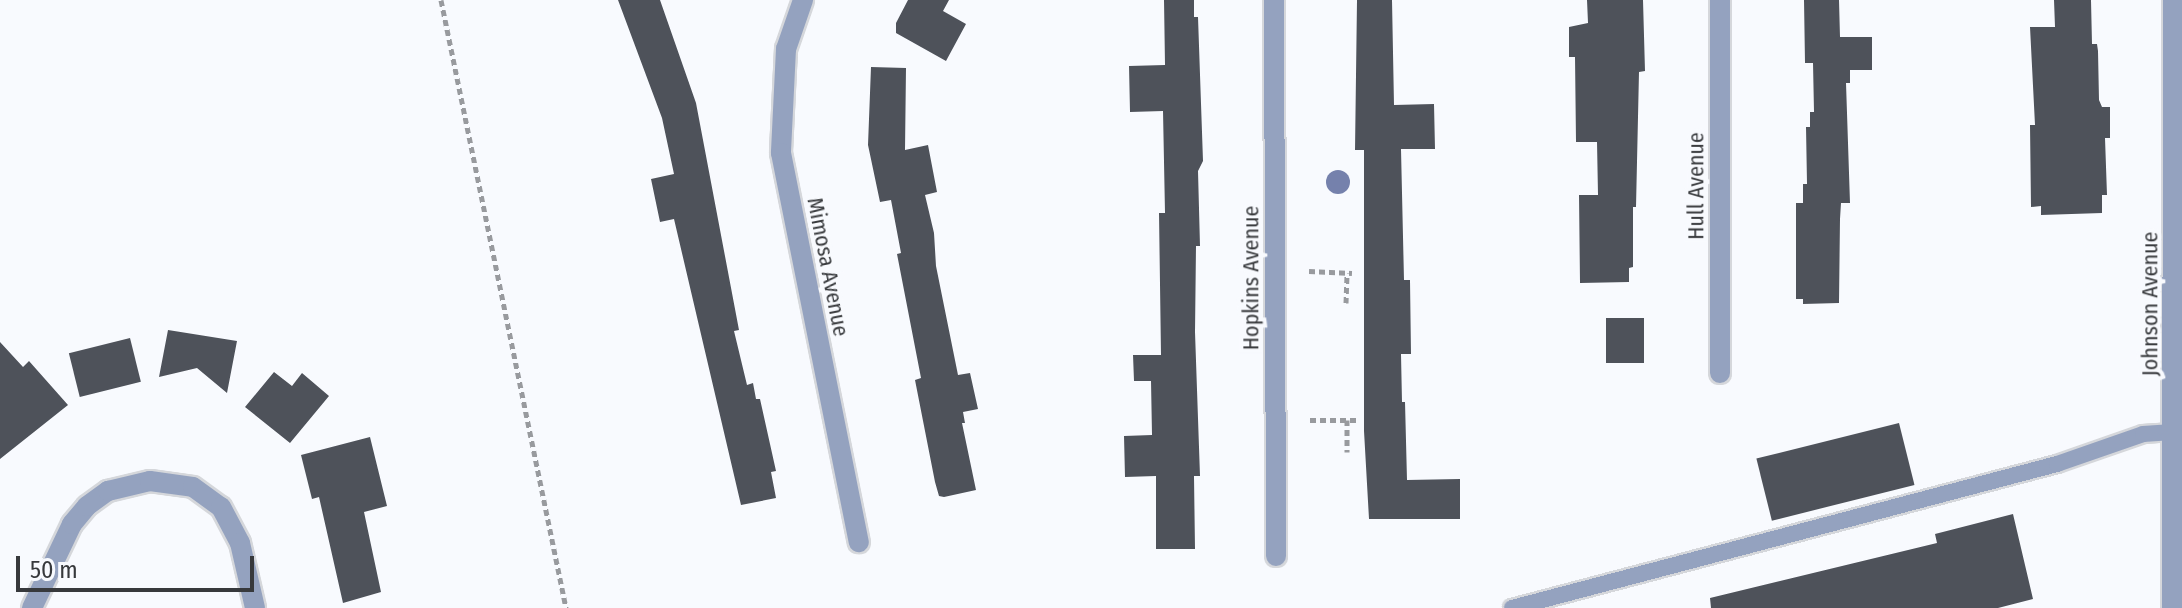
<!DOCTYPE html>
<style>
body{margin:0}
#map{position:relative;width:2182px;height:608px;overflow:hidden;background:#f8fafe;font-family:"Fira Sans Condensed",sans-serif}
div>[style]{position:absolute}
[style*='--x']{left:calc(var(--x)*1px);top:calc(var(--y)*1px);width:calc(var(--w)*1px);rotate:calc(var(--a)*1deg)}
.building>*{inset:0;background:#4e525a;transform-origin:0 0}
.path>*{height:5px;margin-top:-2.5px;transform-origin:0;background:repeating-linear-gradient(90deg,#989a9e 0 6px,transparent 0 10px)}
.roads{filter:drop-shadow(2px 0 #d5d7db) drop-shadow(-2px 0 #d5d7db) drop-shadow(0 2px #d5d7db) drop-shadow(0 -2px #d5d7db)}
.service>*{height:16px;margin:-8px;padding:0 8px;transform-origin:8px;border-radius:8px;background:#94a2bf}
.minor>*{height:20px;margin:-10px;padding:0 10px;transform-origin:10px;border-radius:10px;background:#94a2bf}
.tertiary>*{height:20px;margin:-10px;padding:0 10px;transform-origin:10px;border-radius:10px;background:#94a2bf}
.trees>*{width:24px;height:24px;margin:-12px;border-radius:50%;background:#7581ac}
span{translate:-50% -50%;white-space:nowrap;text-align:center;line-height:1.15;-webkit-text-stroke:8px #f8fafe;paint-order:stroke}
.street-label{font-size:22px;color:#37393c}
.scale{position:absolute;left:16px;top:556px;width:238px;height:36px;box-sizing:border-box;border:4px solid #37393c;border-top:0;padding-left:10px;font-size:24px;line-height:28px;white-space:nowrap;color:#37393c;-webkit-text-stroke:6px #f8fafe;paint-order:stroke}
</style>
<div id="map">
<div class="building">
<div style="clip-path:polygon(618px 0,660px 0,696px 103px,739px 330px,734px 331px,747px 385px,753px 383px,756px 399px,760px 399px,776px 471px,771px 472px,776px 498px,741px 505px,674px 219px,660px 222px,651px 179px,674px 174px,662px 118px)"></div>
<div style="clip-path:polygon(908px 0,949px 0,943px 11px,966px 24px,946px 61px,896px 33px,896px 23px)"></div>
<div style="clip-path:polygon(1164px 0,1194px 0,1194px 17px,1198px 17px,1203px 161px,1198px 171px,1200px 246px,1196px 246px,1195px 332px,1200px 476px,1194px 476px,1195px 549px,1156px 549px,1156px 476px,1125px 477px,1124px 436px,1152px 435px,1151px 381px,1134px 381px,1133px 355px,1161px 355px,1159px 213px,1165px 213px,1163px 111px,1130px 112px,1129px 66px,1165px 65px)"></div>
<div style="clip-path:polygon(1357px 0,1392px 0,1394px 105px,1434px 104px,1435px 149px,1401px 149px,1404px 280px,1410px 280px,1411px 354px,1401px 354px,1402px 402px,1405px 402px,1407px 480px,1460px 479px,1460px 519px,1369px 519px,1364px 431px,1364px 150px,1355px 150px)"></div>
<div style="clip-path:polygon(1587px 0,1643px 0,1645px 71px,1639px 72px,1636px 207px,1633px 207px,1633px 267px,1629px 268px,1629px 282px,1580px 283px,1579px 195px,1598px 195px,1597px 142px,1576px 142px,1575px 57px,1569px 57px,1569px 27px,1588px 23px)"></div>
<div style="clip-path:polygon(1804px 0,1839px 0,1840px 37px,1872px 37px,1872px 70px,1850px 70px,1850px 83px,1846px 83px,1850px 203px,1841px 203px,1840px 219px,1839px 303px,1803px 304px,1803px 299px,1796px 299px,1796px 203px,1803px 203px,1803px 184px,1807px 184px,1806px 127px,1810px 127px,1810px 112px,1814px 112px,1813px 63px,1805px 63px)"></div>
<div style="clip-path:polygon(2054px 0,2091px 0,2092px 44px,2097px 44px,2098px 51px,2099px 100px,2102px 107px,2110px 107px,2110px 138px,2105px 138px,2107px 195px,2102px 195px,2102px 213px,2041px 215px,2041px 206px,2031px 207px,2030px 125px,2035px 125px,2030px 27px,2055px 27px)"></div>
<div style="clip-path:polygon(871px 67px,906px 68px,905px 150px,928px 145px,937px 192px,925px 195px,934px 233px,936px 266px,958px 375px,970px 373px,978px 409px,963px 412px,965px 423px,962px 423px,976px 490px,944px 497px,939px 496px,935px 482px,915px 380px,921px 378px,897px 254px,901px 253px,891px 200px,880px 202px,868px 145px)"></div>
<div style="left:1606px;top:318px;width:38px;height:45px"></div>
<div style="clip-path:polygon(168px 330px,237px 341px,227px 393px,197px 368px,159px 377px)"></div>
<div style="left:130px;top:338px;width:45px;height:63px;rotate:76deg"></div>
<div style="clip-path:polygon(0 342px,23px 367px,29px 361px,68px 405px,0 459px)"></div>
<div style="clip-path:polygon(274px 372px,292px 386px,302px 373px,329px 396px,290px 443px,245px 407px)"></div>
<div style="left:1899px;top:423px;width:64px;height:147px;rotate:76deg"></div>
<div style="clip-path:polygon(370px 437px,387px 506px,364px 512px,381px 592px,343px 603px,319px 497px,312px 499px,301px 455px)"></div>
<div style="clip-path:polygon(2013px 514px,2033px 599px,1998px 608px,1711px 608px,1710px 598px,1937px 543px,1935px 534px)"></div>
</div>
<div class="path">
<div style="--x:441;--y:0;--w:621;--a:78.38"></div>
<div style="--x:1309;--y:271;--w:43;--a:2.7"></div>
<div style="--x:1346;--y:303;--w:30;--a:-88"></div>
<div style="--x:1310;--y:420;--w:47;--a:0"></div>
<div style="--x:1347;--y:420;--w:32;--a:90"></div>
</div>
<div class="roads">
<div class="service">
<div style="--x:1512;--y:608;--w:564;--a:-14.8"></div>
<div style="--x:2057;--y:464;--w:91;--a:-19.2"></div>
<div style="--x:2143;--y:434;--w:30;--a:-4"></div>
</div>
<div class="minor">
<div style="--x:803;--y:0;--w:52;--a:109.1"></div>
<div style="--x:786;--y:49;--w:104;--a:92.8"></div>
<div style="--x:781;--y:153;--w:397;--a:78.7"></div>
<div style="--x:1274;--y:0;--w:556;--a:89.79"></div>
<div style="--x:1720;--y:0;--w:373;--a:90"></div>
<div style="--x:32;--y:608;--w:93;--a:-64.5"></div>
<div style="--x:72;--y:524;--w:23;--a:-50"></div>
<div style="--x:87;--y:506;--w:26;--a:-36"></div>
<div style="--x:108;--y:491;--w:43;--a:-13.4"></div>
<div style="--x:150;--y:481;--w:43;--a:7.9"></div>
<div style="--x:193;--y:487;--w:34;--a:36"></div>
<div style="--x:221;--y:507;--w:41;--a:62.2"></div>
<div style="--x:240;--y:543;--w:67;--a:77"></div>
</div>
<div class="tertiary">
<div style="--x:2172;--y:608;--w:608;--a:-89.91"></div>
</div>
</div>
<div class="trees">
<div style="left:1338px;top:182px"></div>
</div>
<div class="street-label">
<span style="left:1696px;top:186px;rotate:-90deg">Hull Avenue</span>
<span style="left:828px;top:267px;rotate:79deg">Mimosa Avenue</span>
<span style="left:1251px;top:278px;rotate:-90deg">Hopkins Avenue</span>
<span style="left:2150px;top:304px;rotate:-90deg">Johnson Avenue</span>
</div>
<div class="scale">50 m</div>
</div>
